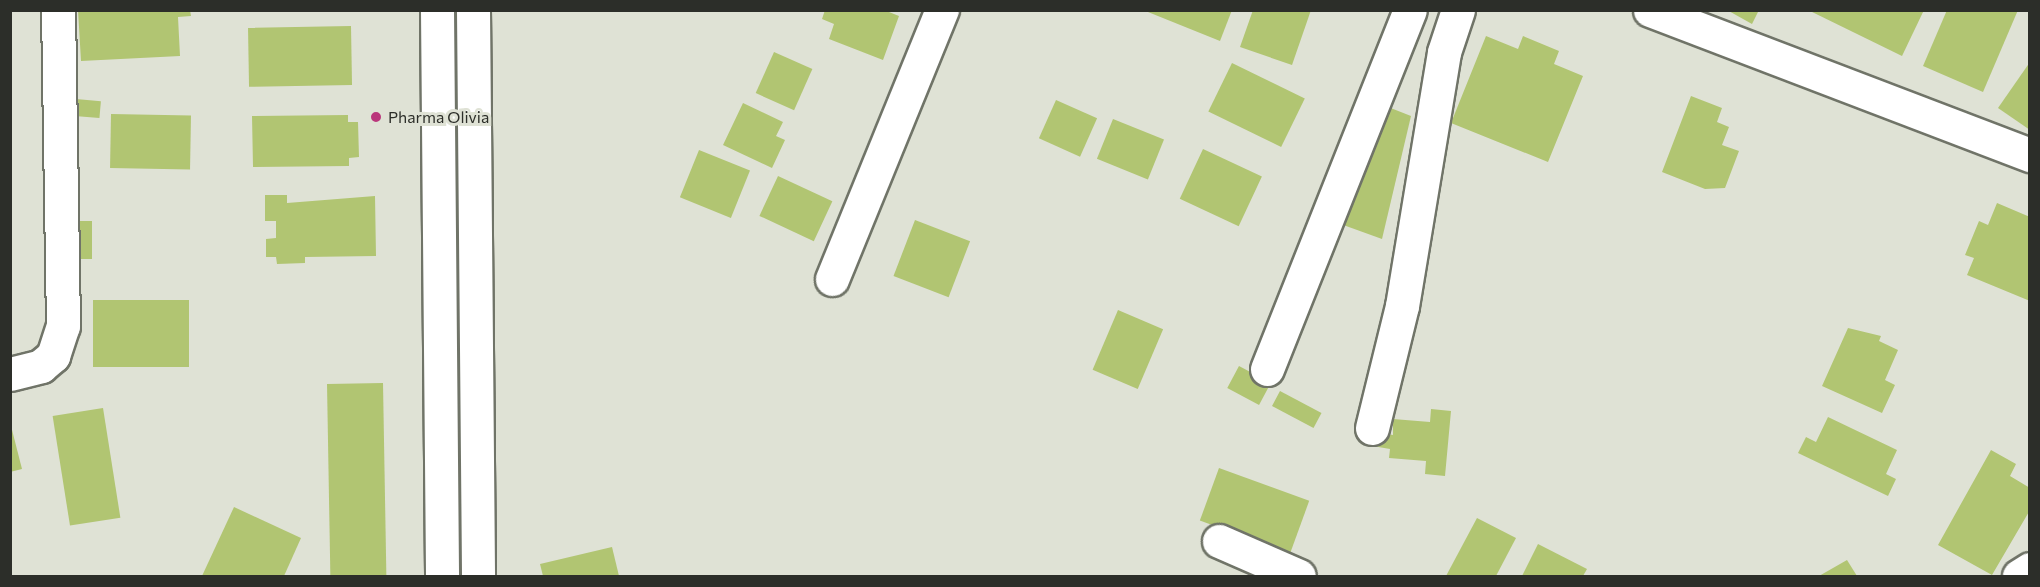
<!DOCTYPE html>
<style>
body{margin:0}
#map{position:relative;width:2040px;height:587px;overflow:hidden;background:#dfe2d5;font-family:Commissioner,sans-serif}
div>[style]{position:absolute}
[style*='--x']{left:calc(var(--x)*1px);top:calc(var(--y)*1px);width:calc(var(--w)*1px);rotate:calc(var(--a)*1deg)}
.building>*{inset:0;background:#b1c572;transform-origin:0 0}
.roads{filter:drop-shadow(2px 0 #707468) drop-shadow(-2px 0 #707468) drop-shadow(0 2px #707468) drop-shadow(0 -2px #707468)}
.minor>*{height:33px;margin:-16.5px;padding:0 16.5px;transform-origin:16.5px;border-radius:16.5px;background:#fff}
.dots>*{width:16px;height:16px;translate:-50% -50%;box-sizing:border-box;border:3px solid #dfe2d5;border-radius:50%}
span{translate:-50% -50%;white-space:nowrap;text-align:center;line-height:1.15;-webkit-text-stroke:6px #dfe2d5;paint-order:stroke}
.poi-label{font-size:16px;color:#2c2e29}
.left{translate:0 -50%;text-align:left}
.frame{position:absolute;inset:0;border:12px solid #2c2e29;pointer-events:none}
</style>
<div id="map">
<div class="building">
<div style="clip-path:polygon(78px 10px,190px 10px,191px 16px,178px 17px,180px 56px,81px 61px)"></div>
<div style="clip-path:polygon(825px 10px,884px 10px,899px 16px,883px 60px,829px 39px,834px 24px,822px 19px)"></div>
<div style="clip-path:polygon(1143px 10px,1232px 10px,1220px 41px)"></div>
<div style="clip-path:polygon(1253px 10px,1311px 10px,1292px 65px,1240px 47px)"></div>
<div style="clip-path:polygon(1727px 10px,1759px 10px,1752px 24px)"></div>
<div style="clip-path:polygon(1808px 10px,1924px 10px,1902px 56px)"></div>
<div style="clip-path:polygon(1947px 10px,2018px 10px,1983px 92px,1923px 66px)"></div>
<div style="left:351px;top:26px;width:59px;height:103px;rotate:89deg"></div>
<div style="clip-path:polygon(1486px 36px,1518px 49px,1523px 36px,1559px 51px,1554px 64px,1583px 76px,1548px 162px,1451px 123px)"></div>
<div style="left:774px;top:52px;width:42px;height:45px;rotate:24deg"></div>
<div style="clip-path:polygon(2030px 62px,2030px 130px,1998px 108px)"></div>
<div style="left:1232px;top:63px;width:81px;height:54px;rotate:26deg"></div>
<div style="clip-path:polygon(1691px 96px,1722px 108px,1717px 122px,1729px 127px,1722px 145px,1739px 151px,1725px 188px,1705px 189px,1662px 172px)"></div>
<div style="left:76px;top:99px;width:25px;height:17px;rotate:5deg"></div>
<div style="left:1056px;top:100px;width:45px;height:42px;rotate:24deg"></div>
<div style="clip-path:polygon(743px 103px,783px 122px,776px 136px,785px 140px,772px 168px,723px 145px)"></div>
<div style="clip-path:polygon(1383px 105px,1411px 116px,1382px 239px,1335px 222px)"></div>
<div style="left:111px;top:114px;width:80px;height:54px;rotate:1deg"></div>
<div style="clip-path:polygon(348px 115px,348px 122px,358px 122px,359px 157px,349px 158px,349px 166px,253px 167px,252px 116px)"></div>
<div style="left:1113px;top:119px;width:55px;height:43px;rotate:22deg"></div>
<div style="left:1203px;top:149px;width:65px;height:55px;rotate:25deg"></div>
<div style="left:699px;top:150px;width:55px;height:51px;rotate:22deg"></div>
<div style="left:778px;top:176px;width:60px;height:44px;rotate:25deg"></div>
<div style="clip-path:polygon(265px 195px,287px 195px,287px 203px,375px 196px,376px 256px,305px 257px,305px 263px,277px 264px,276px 257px,266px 257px,266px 239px,276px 238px,276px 221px,265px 221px)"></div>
<div style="clip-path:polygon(1997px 203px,2030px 217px,2030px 301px,1967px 275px,1974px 258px,1965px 255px,1979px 221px,1988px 225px)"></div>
<div style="left:915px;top:220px;width:59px;height:60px;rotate:21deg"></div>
<div style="left:69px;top:221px;width:23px;height:38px"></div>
<div style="left:93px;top:300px;width:96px;height:67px"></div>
<div style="left:1118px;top:310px;width:49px;height:65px;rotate:23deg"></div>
<div style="clip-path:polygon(1848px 328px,1881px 336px,1879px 341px,1898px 350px,1885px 380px,1895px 385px,1882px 413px,1822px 386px)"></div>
<div style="left:1239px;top:366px;width:36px;height:25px;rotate:28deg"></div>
<div style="left:383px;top:383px;width:193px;height:56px;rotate:89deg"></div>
<div style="left:1280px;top:391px;width:47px;height:17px;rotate:28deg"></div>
<div style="left:103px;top:408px;width:111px;height:51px;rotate:81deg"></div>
<div style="clip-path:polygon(1431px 409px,1451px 411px,1445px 476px,1425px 474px,1426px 461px,1389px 458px,1390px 449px,1361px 444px,1364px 430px,1393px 435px,1393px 419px,1430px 422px)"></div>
<div style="clip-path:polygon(1828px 417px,1897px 450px,1886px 474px,1896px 479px,1888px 496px,1798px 453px,1806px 437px,1816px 442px)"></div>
<div style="clip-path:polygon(10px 422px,22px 469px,10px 472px)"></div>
<div style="clip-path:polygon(1991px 450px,2016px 464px,2010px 476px,2030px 488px,2030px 510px,1992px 575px,1938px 545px)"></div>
<div style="left:1219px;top:468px;width:96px;height:56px;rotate:20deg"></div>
<div style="clip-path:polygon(234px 507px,301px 538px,284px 576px,202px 576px)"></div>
<div style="clip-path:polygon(1477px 518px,1516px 538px,1496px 576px,1446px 576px)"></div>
<div style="clip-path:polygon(1538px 544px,1587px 569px,1583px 576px,1522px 576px)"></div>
<div style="clip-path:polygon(612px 547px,619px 576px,543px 576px,540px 564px)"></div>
<div style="clip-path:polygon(1847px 560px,1857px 576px,1819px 576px)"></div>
</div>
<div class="roads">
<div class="minor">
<div style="--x:437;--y:10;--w:566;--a:89.49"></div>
<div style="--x:473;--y:10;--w:566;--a:89.49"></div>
<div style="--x:1650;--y:10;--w:407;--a:20.9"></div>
<div style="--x:832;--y:279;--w:291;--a:-67.8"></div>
<div style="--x:1267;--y:369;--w:386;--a:-68.3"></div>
<div style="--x:10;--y:374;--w:32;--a:-14"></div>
<div style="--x:41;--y:366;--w:16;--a:-40"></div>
<div style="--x:53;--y:356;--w:32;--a:-72"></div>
<div style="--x:63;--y:326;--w:316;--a:-90.9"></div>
<div style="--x:1372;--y:428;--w:126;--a:-76.2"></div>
<div style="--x:1402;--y:306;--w:257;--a:-80.6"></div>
<div style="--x:1444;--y:52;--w:44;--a:-71.6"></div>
<div style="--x:1219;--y:541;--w:87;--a:23.6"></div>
<div style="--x:2019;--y:576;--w:13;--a:-32"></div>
</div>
</div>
<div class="dots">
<div style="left:376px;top:117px;background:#ba367b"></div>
</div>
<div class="poi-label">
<span class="left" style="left:388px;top:117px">Pharma Olivia</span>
</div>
<div class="frame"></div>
</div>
